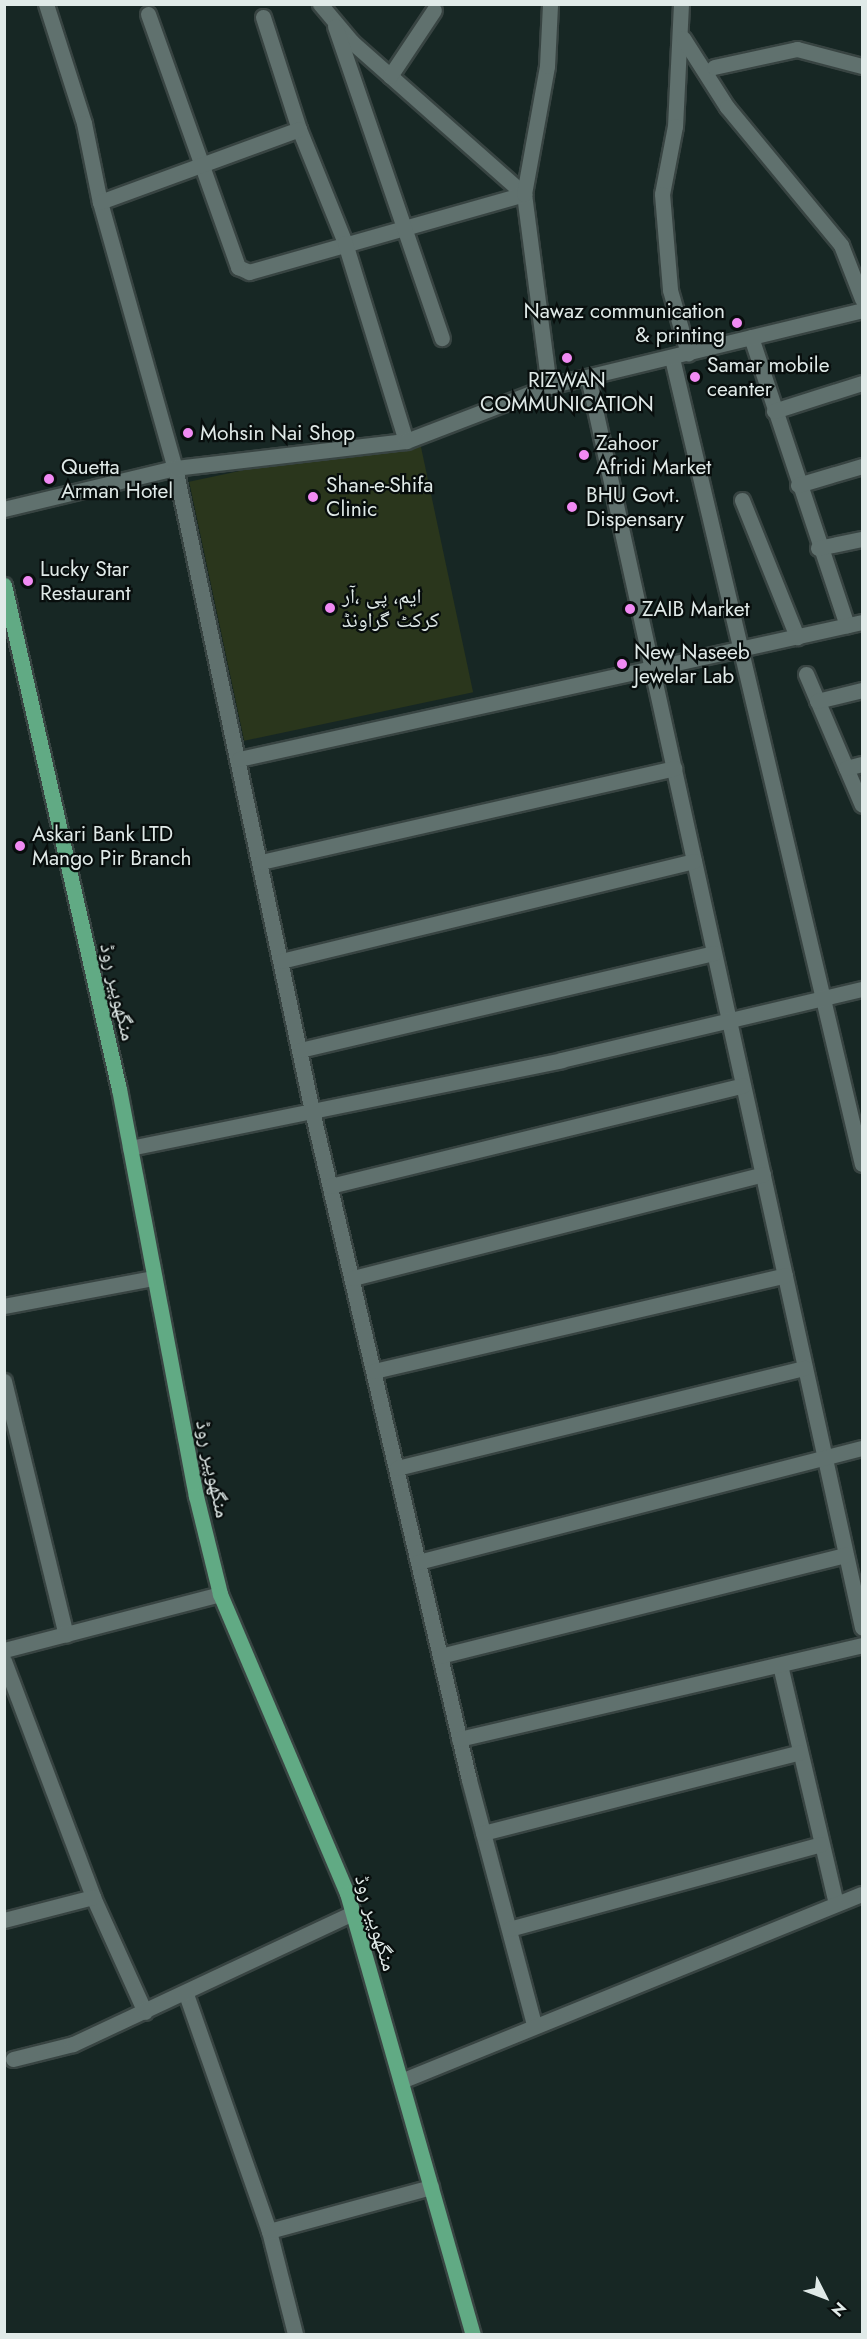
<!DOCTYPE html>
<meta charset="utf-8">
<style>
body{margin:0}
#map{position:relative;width:867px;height:2339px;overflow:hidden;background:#172724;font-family:Jost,"Noto Naskh Arabic",sans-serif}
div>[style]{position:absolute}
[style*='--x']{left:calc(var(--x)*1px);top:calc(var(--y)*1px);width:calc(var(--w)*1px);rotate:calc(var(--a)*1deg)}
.green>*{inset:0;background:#2a361c;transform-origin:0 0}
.roads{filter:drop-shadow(2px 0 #384442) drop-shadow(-2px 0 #384442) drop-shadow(0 2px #384442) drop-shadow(0 -2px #384442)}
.minor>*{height:15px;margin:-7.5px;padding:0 7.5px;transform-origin:7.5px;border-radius:7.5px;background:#60716e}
.tertiary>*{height:15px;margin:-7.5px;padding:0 7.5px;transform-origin:7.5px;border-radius:7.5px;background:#60716e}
.primary>*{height:15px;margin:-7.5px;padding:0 7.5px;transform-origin:7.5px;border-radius:7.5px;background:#61aa84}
.dots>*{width:16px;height:16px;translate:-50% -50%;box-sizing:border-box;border:3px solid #080e0d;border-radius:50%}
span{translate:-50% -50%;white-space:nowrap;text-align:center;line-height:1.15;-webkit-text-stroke:4.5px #080e0d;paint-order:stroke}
.poi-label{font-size:21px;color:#e0eae8}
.right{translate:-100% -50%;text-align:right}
.left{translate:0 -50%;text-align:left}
.street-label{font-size:21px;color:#e0eae8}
.frame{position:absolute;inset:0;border:6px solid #e0eae8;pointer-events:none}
.north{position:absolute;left:795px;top:2267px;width:60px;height:60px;-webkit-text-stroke:4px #080e0d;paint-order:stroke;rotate:132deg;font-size:16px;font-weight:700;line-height:24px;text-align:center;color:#e0eae8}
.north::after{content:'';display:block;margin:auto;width:21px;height:27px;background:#e0eae8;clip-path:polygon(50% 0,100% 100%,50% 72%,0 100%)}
</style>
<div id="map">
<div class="green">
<div style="left:418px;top:433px;width:265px;height:234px;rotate:78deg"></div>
</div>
<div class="roads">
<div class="minor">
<div style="--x:46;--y:4;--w:125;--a:72.3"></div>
<div style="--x:84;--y:123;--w:81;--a:78.6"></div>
<div style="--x:100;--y:202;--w:276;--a:74.3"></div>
<div style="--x:175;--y:468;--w:657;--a:77.97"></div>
<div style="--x:312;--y:1111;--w:687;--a:76.79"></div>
<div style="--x:469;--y:1780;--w:253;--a:75.1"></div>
<div style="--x:320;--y:4;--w:50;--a:49.9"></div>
<div style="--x:352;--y:42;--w:230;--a:41.5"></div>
<div style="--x:524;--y:194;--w:194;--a:82.6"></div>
<div style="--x:681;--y:4;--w:122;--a:92.8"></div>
<div style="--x:675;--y:126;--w:69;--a:100.8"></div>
<div style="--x:662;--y:194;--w:96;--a:85.2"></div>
<div style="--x:670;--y:290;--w:66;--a:74.1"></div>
<div style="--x:148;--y:14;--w:269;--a:70.4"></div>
<div style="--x:238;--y:267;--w:12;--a:24"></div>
<div style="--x:249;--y:272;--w:286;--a:-15.8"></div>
<div style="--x:524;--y:194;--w:130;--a:-79.8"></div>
<div style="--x:547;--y:66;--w:62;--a:-87.2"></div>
<div style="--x:263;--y:17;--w:118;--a:72.2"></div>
<div style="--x:299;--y:129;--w:123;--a:68"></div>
<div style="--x:345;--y:243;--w:207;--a:72.9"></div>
<div style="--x:335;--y:26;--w:330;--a:71.1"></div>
<div style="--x:683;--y:38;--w:82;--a:57.5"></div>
<div style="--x:727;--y:107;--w:179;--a:50.4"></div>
<div style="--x:841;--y:245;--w:58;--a:68.7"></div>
<div style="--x:714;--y:67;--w:85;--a:-12.2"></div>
<div style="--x:797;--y:49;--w:67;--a:14.7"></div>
<div style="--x:390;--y:76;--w:79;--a:-56.3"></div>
<div style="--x:100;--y:202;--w:212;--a:-20.1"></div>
<div style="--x:751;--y:337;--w:304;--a:71.6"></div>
<div style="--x:672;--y:358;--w:828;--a:76.74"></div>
<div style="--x:588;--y:377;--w:1280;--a:77.64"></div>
<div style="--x:774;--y:411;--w:92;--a:-17.7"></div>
<div style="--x:798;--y:485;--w:67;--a:-16.5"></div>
<div style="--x:742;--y:500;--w:148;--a:68.1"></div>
<div style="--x:4;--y:509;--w:176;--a:-13.5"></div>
<div style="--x:175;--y:468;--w:233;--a:-6.7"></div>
<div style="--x:406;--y:441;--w:153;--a:-21"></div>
<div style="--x:549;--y:386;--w:322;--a:-13.6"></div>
<div style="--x:818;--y:548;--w:45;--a:-11.6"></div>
<div style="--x:806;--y:674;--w:142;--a:66.9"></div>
<div style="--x:817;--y:701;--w:46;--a:-13.7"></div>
<div style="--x:239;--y:759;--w:638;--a:-12.4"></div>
<div style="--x:846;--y:768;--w:16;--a:-14"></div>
<div style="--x:261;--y:862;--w:424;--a:-12.8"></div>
<div style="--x:281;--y:961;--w:425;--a:-13.6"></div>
<div style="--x:300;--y:1050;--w:425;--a:-13.2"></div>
<div style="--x:330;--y:1186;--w:425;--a:-13.7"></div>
<div style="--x:353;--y:1278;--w:423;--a:-14.2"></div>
<div style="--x:4;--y:1306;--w:153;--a:-10.6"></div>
<div style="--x:374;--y:1371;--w:422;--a:-13.1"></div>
<div style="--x:4;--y:1381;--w:261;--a:76.3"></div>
<div style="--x:397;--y:1468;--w:420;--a:-13.8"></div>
<div style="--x:418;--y:1562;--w:458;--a:-14.4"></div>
<div style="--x:4;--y:1650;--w:223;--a:-14.5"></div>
<div style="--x:440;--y:1656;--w:418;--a:-14"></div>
<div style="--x:4;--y:1661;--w:252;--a:69.3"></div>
<div style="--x:93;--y:1897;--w:126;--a:65.7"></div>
<div style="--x:780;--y:1665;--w:245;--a:76.8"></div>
<div style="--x:459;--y:1739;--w:414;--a:-13.1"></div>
<div style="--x:483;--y:1833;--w:327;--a:-14.3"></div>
<div style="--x:4;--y:1920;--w:92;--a:-14.5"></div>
<div style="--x:509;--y:1929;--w:323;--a:-15.2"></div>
<div style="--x:186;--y:1994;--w:251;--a:70.7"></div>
<div style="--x:269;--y:2231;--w:106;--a:75.8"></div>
<div style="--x:13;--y:2059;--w:62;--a:-14"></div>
<div style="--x:73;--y:2044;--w:309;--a:-25.1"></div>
<div style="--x:401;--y:2081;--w:497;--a:-22.1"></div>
<div style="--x:269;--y:2231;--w:168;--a:-15.2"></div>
</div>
<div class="tertiary">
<div style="--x:130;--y:1148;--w:440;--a:-11.5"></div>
<div style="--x:561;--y:1060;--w:309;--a:-13.3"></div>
</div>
<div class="primary">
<div style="--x:4;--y:585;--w:517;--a:77.15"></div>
<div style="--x:119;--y:1089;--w:414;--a:79.3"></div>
<div style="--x:196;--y:1496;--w:101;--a:76.2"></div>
<div style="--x:220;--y:1594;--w:325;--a:67"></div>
<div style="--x:347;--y:1893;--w:459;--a:74.1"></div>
</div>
</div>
<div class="dots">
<div style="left:737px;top:323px;background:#f18af3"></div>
<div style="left:567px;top:358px;background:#f18af3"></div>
<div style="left:695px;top:377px;background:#f18af3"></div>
<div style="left:188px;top:433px;background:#f18af3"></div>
<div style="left:584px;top:455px;background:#f18af3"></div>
<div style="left:49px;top:479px;background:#f18af3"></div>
<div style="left:313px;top:497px;background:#f18af3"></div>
<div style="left:572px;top:507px;background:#f18af3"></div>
<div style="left:28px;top:581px;background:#f18af3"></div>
<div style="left:330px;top:608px;background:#f18af3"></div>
<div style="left:630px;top:609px;background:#f18af3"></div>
<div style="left:622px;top:664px;background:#f18af3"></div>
<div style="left:20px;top:846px;background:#f18af3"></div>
</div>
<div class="poi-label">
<span class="right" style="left:725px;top:323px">Nawaz communication<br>&amp; printing</span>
<span class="left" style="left:707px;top:377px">Samar mobile<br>ceanter</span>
<span style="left:567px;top:392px">RIZWAN<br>COMMUNICATION</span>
<span class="left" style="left:200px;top:433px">Mohsin Nai Shop</span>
<span class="left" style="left:596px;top:455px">Zahoor<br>Afridi Market</span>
<span class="left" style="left:61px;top:479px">Quetta<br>Arman Hotel</span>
<span class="left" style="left:326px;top:497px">Shan-e-Shifa<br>Clinic</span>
<span class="left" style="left:586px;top:507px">BHU Govt.<br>Dispensary</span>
<span class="left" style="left:40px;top:581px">Lucky Star<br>Restaurant</span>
<span class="left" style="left:342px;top:608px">ایم، پی ،آر<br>کرکٹ گراونڈ</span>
<span class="left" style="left:642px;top:609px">ZAIB Market</span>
<span class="left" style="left:634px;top:664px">New Naseeb<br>Jewelar Lab</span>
<span class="left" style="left:32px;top:846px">Askari Bank LTD<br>Mango Pir Branch</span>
</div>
<div class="street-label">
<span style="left:118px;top:992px;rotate:77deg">منگھوپیر روڈ</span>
<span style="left:213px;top:1469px;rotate:78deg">منگھوپیر روڈ</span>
<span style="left:376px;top:1923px;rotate:73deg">منگھوپیر روڈ</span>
</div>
<div class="frame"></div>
<div class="north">N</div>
</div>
